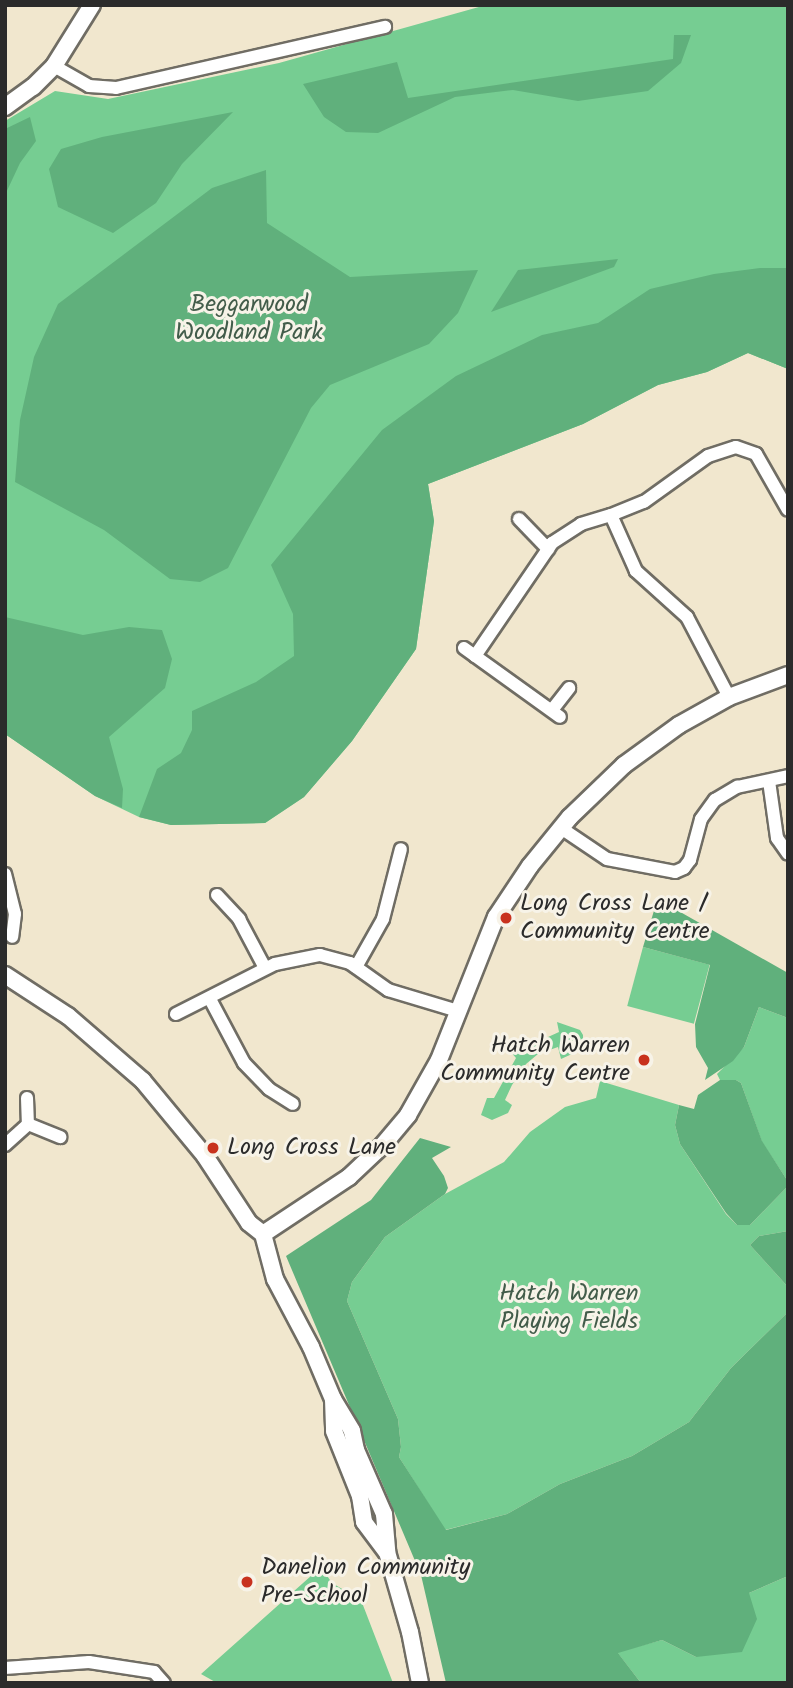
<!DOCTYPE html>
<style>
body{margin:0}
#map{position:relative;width:793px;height:1688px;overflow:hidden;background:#f1e7ce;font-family:Kalam,sans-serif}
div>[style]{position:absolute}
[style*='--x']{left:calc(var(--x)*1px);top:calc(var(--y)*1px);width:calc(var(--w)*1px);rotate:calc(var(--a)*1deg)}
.green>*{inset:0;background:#76cd92;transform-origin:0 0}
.forest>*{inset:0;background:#60b07c}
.roads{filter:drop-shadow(2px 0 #706d64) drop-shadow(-2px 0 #706d64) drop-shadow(0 2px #706d64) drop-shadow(0 -2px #706d64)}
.street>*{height:12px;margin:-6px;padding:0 6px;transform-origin:6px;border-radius:6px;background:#fff}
.secondary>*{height:16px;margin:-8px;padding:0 8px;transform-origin:8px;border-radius:8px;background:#fff}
.dots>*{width:19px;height:19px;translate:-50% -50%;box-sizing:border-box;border:4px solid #f7f3e8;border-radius:50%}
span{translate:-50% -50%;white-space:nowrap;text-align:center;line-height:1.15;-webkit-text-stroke:6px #f7f3e8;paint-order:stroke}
.park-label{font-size:24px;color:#425c4a}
.poi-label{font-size:24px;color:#2b2b2b}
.left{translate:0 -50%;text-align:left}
.right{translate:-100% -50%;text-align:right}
.frame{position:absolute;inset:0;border:7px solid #2b2b2b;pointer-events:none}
</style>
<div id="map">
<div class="green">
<div style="clip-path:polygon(486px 5px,788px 5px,788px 369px,748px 353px,707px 372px,658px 385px,583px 424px,428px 484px,434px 521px,416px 649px,352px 741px,304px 797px,265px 823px,171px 825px,139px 817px,95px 796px,5px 734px,5px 121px,55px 91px,108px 99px,279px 63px)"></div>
<div style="left:643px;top:947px;width:69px;height:61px;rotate:15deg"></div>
<div style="clip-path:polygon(759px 1007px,788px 1018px,788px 1231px,759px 1236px,750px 1245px,788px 1287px,788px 1312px,731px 1368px,689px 1422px,632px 1456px,560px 1484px,507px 1514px,445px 1530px,399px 1457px,401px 1447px,398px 1419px,347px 1301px,352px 1282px,385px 1237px,445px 1194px,504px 1162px,530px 1132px,565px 1107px,596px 1098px,600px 1081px,679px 1105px,675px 1125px,680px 1144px,726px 1214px,737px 1225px,750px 1225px,787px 1187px,787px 1180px,762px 1142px,741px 1083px,736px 1080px,720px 1080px,717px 1074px,744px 1047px)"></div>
<div style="clip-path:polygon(557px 1022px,580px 1030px,583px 1035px,583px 1049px,561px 1059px,558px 1047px,538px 1054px,526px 1064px,512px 1085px,505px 1100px,512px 1105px,508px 1113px,492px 1120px,481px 1115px,487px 1098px,494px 1098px,516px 1058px,510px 1051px,519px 1042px,526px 1047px,559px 1032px)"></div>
<div style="clip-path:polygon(321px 1567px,332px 1583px,361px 1600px,393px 1683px,217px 1683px,201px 1674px)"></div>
<div style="clip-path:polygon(788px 1576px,788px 1683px,641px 1683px,617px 1652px,662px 1640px,696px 1657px,749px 1593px)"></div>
</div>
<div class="forest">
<div style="clip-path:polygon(674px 35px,691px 35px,681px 63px,648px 91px,578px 101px,513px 90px,455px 97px,378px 133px,346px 132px,324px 117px,303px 84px,397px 62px,408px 98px,673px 59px)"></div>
<div style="clip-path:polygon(233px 112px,182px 164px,156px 203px,113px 233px,58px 207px,49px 169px,61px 149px,102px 137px)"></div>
<div style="clip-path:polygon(30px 117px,36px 141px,20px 163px,5px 195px,5px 129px)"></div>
<div style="clip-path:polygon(266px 170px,267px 223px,350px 277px,478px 270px,458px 313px,429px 344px,330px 385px,311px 408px,228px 568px,200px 582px,170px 579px,104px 530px,15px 482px,20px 420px,34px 357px,58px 304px,212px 188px)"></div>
<div style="clip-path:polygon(618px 259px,614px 267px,491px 312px,518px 270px)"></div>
<div style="clip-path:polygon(760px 268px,788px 268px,788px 369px,748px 353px,707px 372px,658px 385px,583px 424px,428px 484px,434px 521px,416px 649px,352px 741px,304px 797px,265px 823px,171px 825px,139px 817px,157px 769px,181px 753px,192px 730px,192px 711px,256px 682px,294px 656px,293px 614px,271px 565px,382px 430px,456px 376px,542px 335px,598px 323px,650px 289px,714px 274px)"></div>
<div style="clip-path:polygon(5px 617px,83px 635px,129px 627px,162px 630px,172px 659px,165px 688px,109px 737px,123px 789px,122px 808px,95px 796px,5px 734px)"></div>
<div style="clip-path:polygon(656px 904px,675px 909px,788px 973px,788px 1018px,759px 1007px,744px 1047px,733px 1061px,705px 1080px,708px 1068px,696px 1047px,695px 1024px,710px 965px,643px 947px)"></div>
<div style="clip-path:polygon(720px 1080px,736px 1080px,741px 1083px,762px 1141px,787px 1180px,787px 1187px,750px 1225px,737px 1225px,726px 1213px,680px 1144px,675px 1125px,679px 1105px,694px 1109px,698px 1095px)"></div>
<div style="clip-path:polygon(420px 1138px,451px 1147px,432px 1158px,444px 1176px,448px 1188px,445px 1194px,385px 1237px,352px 1282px,347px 1301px,398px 1419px,401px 1447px,399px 1457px,446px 1530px,507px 1514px,560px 1484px,632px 1456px,689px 1422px,731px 1368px,788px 1312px,788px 1576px,749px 1593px,757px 1619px,742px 1652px,696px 1657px,662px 1640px,618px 1653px,641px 1683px,446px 1683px,421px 1575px,286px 1256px,371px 1200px)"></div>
<div style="clip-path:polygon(788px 1231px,788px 1287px,750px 1245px,759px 1236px)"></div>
</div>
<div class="roads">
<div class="street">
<div style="--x:54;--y:66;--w:40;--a:29.7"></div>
<div style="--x:89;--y:86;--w:27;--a:4"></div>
<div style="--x:116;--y:88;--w:276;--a:-12.8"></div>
<div style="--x:519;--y:519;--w:42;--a:46"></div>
<div style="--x:464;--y:648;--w:118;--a:35.7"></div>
<div style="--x:475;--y:656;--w:137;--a:-55.7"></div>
<div style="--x:552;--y:543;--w:35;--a:-33"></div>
<div style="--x:581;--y:524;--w:31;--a:-17"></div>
<div style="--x:729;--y:697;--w:90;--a:-117.7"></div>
<div style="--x:687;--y:617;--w:69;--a:-138"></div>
<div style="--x:636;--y:571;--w:61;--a:-114.1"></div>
<div style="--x:611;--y:515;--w:35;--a:-22"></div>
<div style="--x:644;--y:502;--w:79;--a:-35.7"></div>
<div style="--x:708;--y:456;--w:29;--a:-18"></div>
<div style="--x:736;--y:447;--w:21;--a:19"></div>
<div style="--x:756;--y:454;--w:64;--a:60.3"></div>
<div style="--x:552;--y:710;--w:28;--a:-52"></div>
<div style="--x:769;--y:781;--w:58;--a:82"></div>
<div style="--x:777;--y:838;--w:19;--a:55"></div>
<div style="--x:561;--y:828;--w:55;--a:34"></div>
<div style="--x:607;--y:859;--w:69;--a:10.8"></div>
<div style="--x:675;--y:872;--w:10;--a:-24"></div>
<div style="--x:684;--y:868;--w:10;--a:-53"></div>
<div style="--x:690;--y:860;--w:42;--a:-75"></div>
<div style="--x:701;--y:819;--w:24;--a:-54"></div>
<div style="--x:715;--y:800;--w:26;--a:-31"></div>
<div style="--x:737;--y:787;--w:52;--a:-12.2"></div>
<div style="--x:5;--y:874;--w:41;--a:76"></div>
<div style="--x:15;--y:914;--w:23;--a:97"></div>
<div style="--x:217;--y:895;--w:33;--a:47"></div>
<div style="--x:239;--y:919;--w:55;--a:62"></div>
<div style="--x:356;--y:967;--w:55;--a:-60.6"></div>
<div style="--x:383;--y:919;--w:72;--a:-75.6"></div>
<div style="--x:210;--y:999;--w:72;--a:62"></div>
<div style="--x:244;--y:1063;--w:36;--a:46"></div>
<div style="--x:269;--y:1089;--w:28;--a:32"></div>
<div style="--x:176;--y:1014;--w:111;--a:-26.8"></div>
<div style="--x:275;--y:964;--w:46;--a:-11.3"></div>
<div style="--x:320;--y:955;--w:31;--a:15"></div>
<div style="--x:350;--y:963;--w:47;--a:35.4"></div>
<div style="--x:388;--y:990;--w:73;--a:16.7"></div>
<div style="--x:27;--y:1098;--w:26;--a:88"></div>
<div style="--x:28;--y:1124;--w:35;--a:22"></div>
<div style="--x:5;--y:1145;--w:31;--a:-42"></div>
<div style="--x:5;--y:1668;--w:84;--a:-4.1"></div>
<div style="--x:89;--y:1662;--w:66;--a:8.7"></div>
<div style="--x:154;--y:1672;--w:15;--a:48"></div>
</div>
<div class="secondary">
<div style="--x:5;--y:107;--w:34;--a:-36"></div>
<div style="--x:33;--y:87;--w:30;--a:-45"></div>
<div style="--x:54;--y:66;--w:72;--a:-58.1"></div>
<div style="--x:5;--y:975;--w:75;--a:33.1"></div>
<div style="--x:68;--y:1016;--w:99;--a:40.9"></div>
<div style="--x:143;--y:1081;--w:97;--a:50.4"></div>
<div style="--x:205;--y:1156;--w:80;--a:56.7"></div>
<div style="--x:249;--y:1223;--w:18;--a:38"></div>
<div style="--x:263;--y:1234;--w:47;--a:75.1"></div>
<div style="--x:275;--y:1279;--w:77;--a:62.1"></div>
<div style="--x:311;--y:1347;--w:56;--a:67.1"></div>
<div style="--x:333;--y:1399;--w:37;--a:59"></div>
<div style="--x:352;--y:1431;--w:19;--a:78"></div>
<div style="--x:356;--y:1450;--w:70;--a:66.4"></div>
<div style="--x:384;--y:1514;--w:38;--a:85"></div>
<div style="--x:387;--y:1552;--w:83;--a:74"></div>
<div style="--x:410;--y:1632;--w:52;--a:78.9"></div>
<div style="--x:263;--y:1234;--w:103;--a:-33.5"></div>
<div style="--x:349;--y:1177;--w:47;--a:-43.3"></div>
<div style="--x:383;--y:1145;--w:39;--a:-50"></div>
<div style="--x:408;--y:1115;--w:63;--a:-60.6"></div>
<div style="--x:439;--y:1060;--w:154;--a:-68.3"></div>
<div style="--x:496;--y:917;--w:61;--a:-56.3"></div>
<div style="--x:530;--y:866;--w:63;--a:-50.8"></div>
<div style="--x:570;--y:817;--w:75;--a:-43.9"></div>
<div style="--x:624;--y:765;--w:68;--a:-36"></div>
<div style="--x:679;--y:725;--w:57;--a:-29.2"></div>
<div style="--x:729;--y:697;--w:63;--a:-20.4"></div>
<div style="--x:333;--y:1399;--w:32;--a:88"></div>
<div style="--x:334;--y:1431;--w:70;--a:68.2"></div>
<div style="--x:360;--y:1496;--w:26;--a:81"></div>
<div style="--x:364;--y:1522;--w:38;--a:53"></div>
</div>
</div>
<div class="dots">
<div style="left:506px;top:918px;background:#c8321e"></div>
<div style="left:644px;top:1060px;background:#c8321e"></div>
<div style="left:213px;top:1148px;background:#c8321e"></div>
<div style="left:247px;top:1582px;background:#c8321e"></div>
</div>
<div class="park-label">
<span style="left:249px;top:319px">Beggarwood<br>Woodland Park</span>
<span style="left:569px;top:1308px">Hatch Warren<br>Playing Fields</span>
</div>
<div class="poi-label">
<span class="left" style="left:520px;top:918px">Long Cross Lane /<br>Community Centre</span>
<span class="right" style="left:630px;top:1060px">Hatch Warren<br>Community Centre</span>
<span class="left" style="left:227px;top:1148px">Long Cross Lane</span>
<span class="left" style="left:261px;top:1582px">Danelion Community<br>Pre-School</span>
</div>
<div class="frame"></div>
</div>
